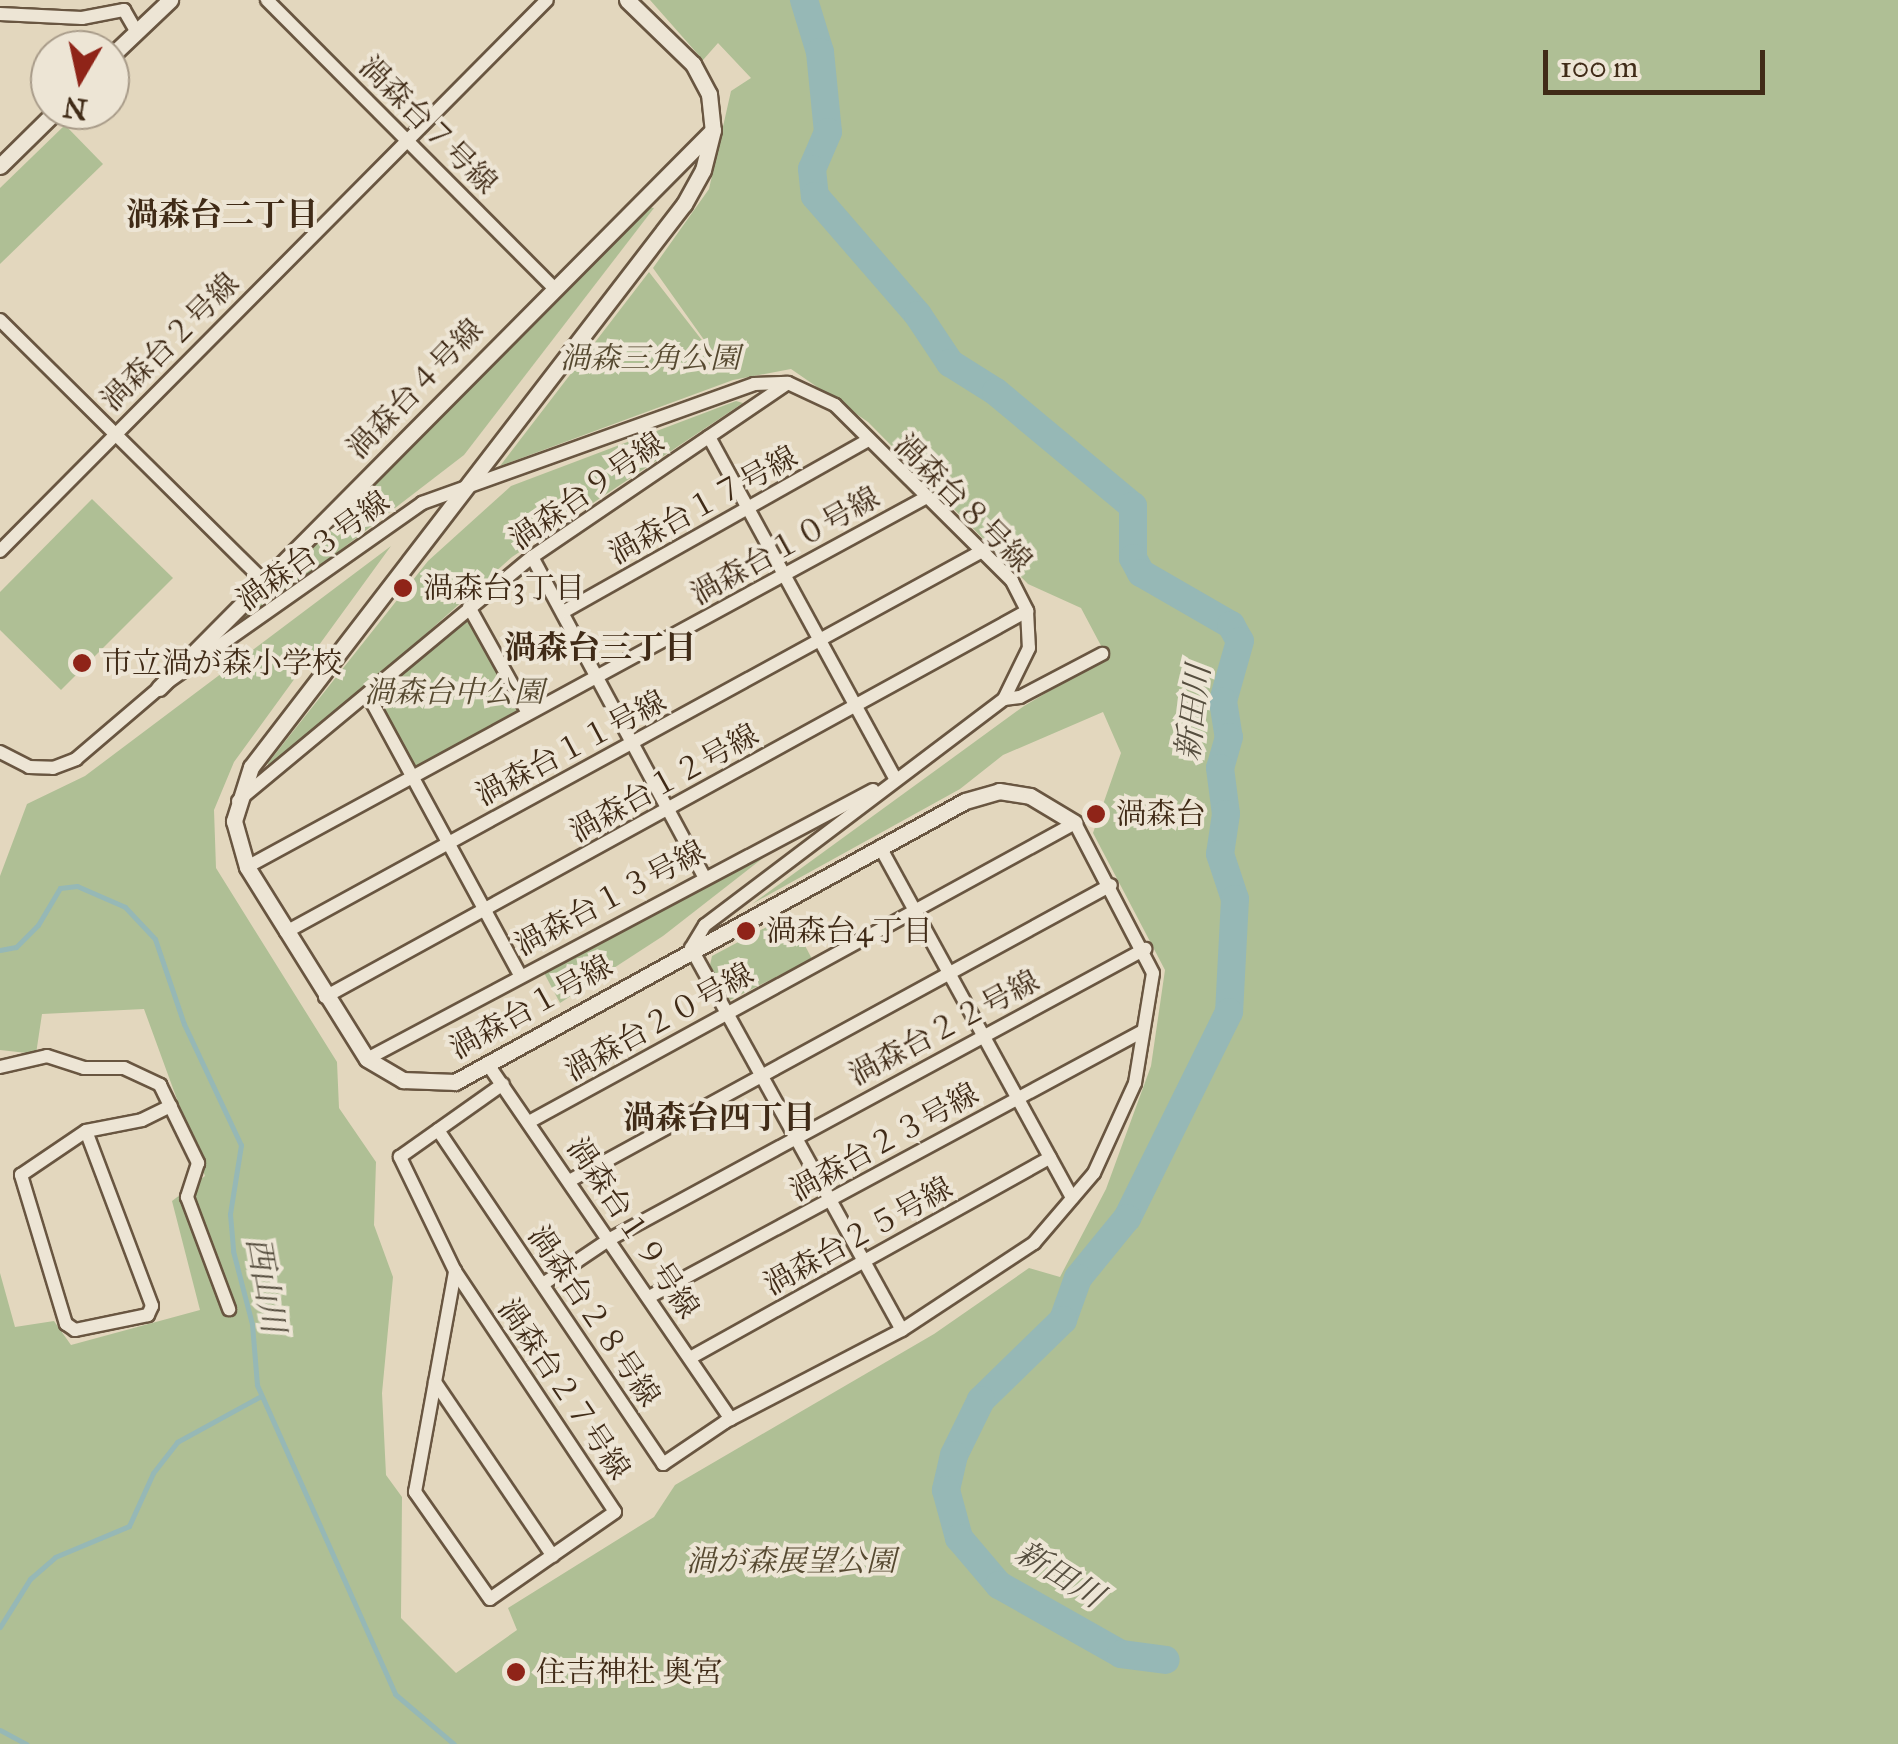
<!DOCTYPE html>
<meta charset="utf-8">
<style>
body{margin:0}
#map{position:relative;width:1898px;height:1744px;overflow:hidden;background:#e3d7be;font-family:"IM FELL Great Primer","Noto Serif JP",serif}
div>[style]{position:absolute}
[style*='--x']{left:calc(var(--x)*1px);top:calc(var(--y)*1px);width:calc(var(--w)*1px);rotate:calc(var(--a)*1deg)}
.green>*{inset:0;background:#afbf95}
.stream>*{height:5px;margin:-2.5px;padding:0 2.5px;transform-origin:2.5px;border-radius:2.5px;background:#96b8b6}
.river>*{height:28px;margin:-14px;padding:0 14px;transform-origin:14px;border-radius:14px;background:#96b8b6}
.roads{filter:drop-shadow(2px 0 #695641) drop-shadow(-2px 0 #695641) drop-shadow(0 2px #695641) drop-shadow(0 -2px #695641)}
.minor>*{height:12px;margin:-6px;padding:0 6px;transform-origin:6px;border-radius:6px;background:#ede5d5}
.tertiary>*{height:15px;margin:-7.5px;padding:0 7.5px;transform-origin:7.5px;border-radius:7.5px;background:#ede5d5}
.dots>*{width:28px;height:28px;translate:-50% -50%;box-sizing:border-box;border:5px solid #ede5d5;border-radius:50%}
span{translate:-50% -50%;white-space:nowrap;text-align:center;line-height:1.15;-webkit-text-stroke:8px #ede5d5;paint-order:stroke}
.street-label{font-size:30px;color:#402b17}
.park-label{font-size:30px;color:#564930;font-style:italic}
.poi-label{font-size:30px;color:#402b17}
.left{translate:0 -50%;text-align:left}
.neighbourhood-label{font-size:32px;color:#402b17;font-weight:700}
.water-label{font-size:32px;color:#564e3f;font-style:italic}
.north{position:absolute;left:30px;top:30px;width:100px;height:100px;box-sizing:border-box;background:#ede5d5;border:2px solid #a89b89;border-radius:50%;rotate:189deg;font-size:28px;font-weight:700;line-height:40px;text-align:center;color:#402b17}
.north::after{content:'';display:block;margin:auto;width:35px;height:45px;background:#8f2418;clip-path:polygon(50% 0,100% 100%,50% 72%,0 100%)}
.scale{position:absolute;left:1543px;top:50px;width:222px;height:45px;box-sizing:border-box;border:5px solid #402b17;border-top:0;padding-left:12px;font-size:30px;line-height:35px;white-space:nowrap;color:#402b17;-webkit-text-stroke:8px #ede5d5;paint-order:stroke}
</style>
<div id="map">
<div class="green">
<div style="clip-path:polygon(650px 0,1898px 0,1898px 1744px,0 1744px,0 1273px,15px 1327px,54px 1321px,71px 1345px,200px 1310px,172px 1201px,205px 1176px,144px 1009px,42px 1014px,36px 1054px,0 1050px,0 876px,27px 804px,85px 776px,391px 546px,234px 762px,214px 810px,216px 868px,337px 1062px,339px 1108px,376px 1162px,374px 1225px,393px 1277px,382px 1393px,386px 1475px,402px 1497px,401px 1618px,456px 1673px,517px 1630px,508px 1608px,654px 1517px,675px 1485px,934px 1334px,1029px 1268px,1060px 1277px,1106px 1189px,1151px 1066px,1165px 970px,1093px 833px,1121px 753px,1103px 712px,1003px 755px,960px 789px,752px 904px,1024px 706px,1107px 657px,1081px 608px,1028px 584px,868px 422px,791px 369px,733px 380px,500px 466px,649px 272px,729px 375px,653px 268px,709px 189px,731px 91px,751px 78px,718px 43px,703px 60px)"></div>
<div style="clip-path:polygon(65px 125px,103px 164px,0 264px,0 188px)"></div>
<div style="clip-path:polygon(645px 207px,654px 208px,464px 455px,200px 658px)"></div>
<div style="clip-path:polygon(736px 401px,743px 403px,512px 557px,269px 774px,268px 763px,428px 561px,511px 486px)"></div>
<div style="clip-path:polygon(92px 499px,173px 578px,61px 690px,0 630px,0 592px)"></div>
<div style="clip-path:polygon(467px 617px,520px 711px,415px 768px,376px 696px)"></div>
<div style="clip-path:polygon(818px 815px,663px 936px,560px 1003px,543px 971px)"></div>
<div style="clip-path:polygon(789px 915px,812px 959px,730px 1000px,710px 965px,712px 956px)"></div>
</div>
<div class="stream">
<div style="--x:0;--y:950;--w:16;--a:-11"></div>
<div style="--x:16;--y:947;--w:31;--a:-45"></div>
<div style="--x:38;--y:925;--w:43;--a:-59.3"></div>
<div style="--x:60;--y:888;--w:17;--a:-7"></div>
<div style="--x:77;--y:886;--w:52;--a:23.6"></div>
<div style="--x:125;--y:907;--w:44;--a:46.8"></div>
<div style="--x:155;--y:939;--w:90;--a:71.2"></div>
<div style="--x:184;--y:1024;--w:134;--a:64.8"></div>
<div style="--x:241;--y:1145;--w:70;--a:99.1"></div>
<div style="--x:230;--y:1214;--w:37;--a:85"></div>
<div style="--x:233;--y:1251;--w:75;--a:75.4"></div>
<div style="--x:252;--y:1324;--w:61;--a:85.3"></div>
<div style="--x:257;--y:1385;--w:338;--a:65.9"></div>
<div style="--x:395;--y:1694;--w:77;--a:40.3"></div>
<div style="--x:0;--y:1627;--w:57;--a:-58"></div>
<div style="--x:30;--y:1579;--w:33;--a:-41"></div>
<div style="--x:55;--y:1557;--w:80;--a:-22.7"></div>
<div style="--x:129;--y:1526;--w:58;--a:-65.6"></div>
<div style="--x:153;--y:1473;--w:39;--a:-52"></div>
<div style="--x:177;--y:1442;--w:96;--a:-28.7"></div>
<div style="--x:0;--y:1730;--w:30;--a:28"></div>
</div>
<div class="river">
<div style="--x:804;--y:0;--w:54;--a:72.9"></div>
<div style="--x:820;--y:52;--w:80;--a:84.3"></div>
<div style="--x:828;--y:132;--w:40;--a:113.4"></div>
<div style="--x:812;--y:169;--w:27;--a:84"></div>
<div style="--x:815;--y:196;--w:157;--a:49.1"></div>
<div style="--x:918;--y:315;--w:58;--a:56.3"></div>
<div style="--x:950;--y:363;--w:54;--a:32.2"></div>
<div style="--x:996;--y:392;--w:178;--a:39.8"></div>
<div style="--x:1133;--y:506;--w:52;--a:90"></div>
<div style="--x:1133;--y:558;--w:17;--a:62"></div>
<div style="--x:1141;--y:573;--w:104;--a:30"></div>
<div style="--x:1231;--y:625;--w:18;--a:61"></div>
<div style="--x:1240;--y:641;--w:62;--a:105.8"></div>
<div style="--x:1223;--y:701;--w:36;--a:81"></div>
<div style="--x:1229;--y:737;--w:32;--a:106"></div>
<div style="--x:1220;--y:768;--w:46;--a:82.6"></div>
<div style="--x:1226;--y:814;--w:40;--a:98.5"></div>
<div style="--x:1220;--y:854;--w:47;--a:71.6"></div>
<div style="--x:1235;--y:899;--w:113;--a:93"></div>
<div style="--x:1229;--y:1012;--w:230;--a:116.3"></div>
<div style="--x:1127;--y:1218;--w:77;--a:129.2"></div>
<div style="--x:1078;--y:1278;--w:45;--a:109.7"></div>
<div style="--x:1063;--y:1320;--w:115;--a:135.7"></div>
<div style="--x:981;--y:1400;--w:61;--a:116.1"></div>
<div style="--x:954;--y:1455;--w:36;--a:103"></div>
<div style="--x:946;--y:1490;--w:50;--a:74.8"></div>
<div style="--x:959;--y:1538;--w:62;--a:49.6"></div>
<div style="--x:999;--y:1585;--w:140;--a:29.5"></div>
<div style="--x:1121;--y:1654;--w:45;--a:7.6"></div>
</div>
<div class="roads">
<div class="minor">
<div style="--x:267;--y:0;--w:405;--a:45.1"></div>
<div style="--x:0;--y:14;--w:82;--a:2.8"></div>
<div style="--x:82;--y:18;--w:43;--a:-10.8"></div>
<div style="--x:124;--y:10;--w:24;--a:60"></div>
<div style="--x:0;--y:320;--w:373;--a:44.7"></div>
<div style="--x:709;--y:437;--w:388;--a:61.4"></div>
<div style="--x:0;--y:551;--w:776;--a:-45.21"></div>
<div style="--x:532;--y:557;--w:362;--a:61.7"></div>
<div style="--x:469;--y:607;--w:121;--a:60.9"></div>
<div style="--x:563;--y:612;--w:349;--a:-29.4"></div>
<div style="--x:368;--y:695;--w:319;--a:61.5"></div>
<div style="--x:1004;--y:699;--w:16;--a:-7"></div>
<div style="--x:1020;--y:697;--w:93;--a:-27.7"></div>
<div style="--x:0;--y:752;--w:33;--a:27"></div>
<div style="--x:29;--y:767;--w:24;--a:2"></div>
<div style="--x:53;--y:768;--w:25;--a:-21"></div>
<div style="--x:76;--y:759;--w:109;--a:-40.5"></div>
<div style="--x:159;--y:688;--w:322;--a:-35.1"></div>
<div style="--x:422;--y:503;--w:353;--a:-19.7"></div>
<div style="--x:754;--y:384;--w:34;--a:-2"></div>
<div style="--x:788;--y:383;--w:52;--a:25.1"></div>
<div style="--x:835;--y:405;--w:250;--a:44.8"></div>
<div style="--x:1012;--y:581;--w:34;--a:63"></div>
<div style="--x:1027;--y:611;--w:37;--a:87"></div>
<div style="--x:1029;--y:648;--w:57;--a:116.1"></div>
<div style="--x:1004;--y:699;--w:375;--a:142.9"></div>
<div style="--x:705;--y:925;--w:27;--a:121"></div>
<div style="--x:691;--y:948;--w:436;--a:61.1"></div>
<div style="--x:238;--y:801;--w:382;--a:-39.7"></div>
<div style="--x:532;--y:557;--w:308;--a:-34.2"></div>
<div style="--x:880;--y:847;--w:400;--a:61.3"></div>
<div style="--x:247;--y:867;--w:772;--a:-28.56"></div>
<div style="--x:286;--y:932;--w:796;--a:-28.69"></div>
<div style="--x:325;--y:997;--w:801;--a:-28.8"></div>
<div style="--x:367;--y:1059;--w:573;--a:-28"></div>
<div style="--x:489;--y:1066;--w:428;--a:55.6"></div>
<div style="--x:0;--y:1067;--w:48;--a:-13.2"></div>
<div style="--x:47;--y:1056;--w:39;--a:18"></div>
<div style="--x:84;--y:1068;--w:40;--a:0"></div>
<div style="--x:124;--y:1068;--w:40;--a:25"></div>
<div style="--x:160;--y:1085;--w:87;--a:64"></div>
<div style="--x:198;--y:1163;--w:36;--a:108"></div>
<div style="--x:187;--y:1197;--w:120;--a:69.4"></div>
<div style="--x:438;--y:1130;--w:403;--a:56"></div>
<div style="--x:663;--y:1464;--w:75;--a:-34.1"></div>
<div style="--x:725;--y:1422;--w:199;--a:-27.5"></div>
<div style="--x:902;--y:1330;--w:158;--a:-33.4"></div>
<div style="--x:1034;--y:1243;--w:92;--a:-49.4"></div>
<div style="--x:1094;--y:1173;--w:99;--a:-65.5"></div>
<div style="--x:1135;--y:1083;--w:111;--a:-80.7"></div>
<div style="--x:1153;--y:973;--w:169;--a:-117.5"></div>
<div style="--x:1075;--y:823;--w:620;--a:151.29"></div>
<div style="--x:86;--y:1131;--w:187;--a:69.3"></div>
<div style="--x:152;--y:1306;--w:10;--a:114"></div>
<div style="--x:148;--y:1315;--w:75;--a:168.4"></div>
<div style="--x:75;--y:1330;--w:11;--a:-146"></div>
<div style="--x:66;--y:1324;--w:156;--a:-106.8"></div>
<div style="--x:21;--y:1175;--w:78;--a:-34.1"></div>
<div style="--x:86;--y:1131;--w:57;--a:-11.1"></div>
<div style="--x:142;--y:1120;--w:32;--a:-26"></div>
<div style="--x:571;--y:1180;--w:615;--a:-28.65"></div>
<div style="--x:455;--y:1271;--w:289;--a:56.4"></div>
<div style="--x:615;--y:1512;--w:152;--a:145.2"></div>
<div style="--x:490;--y:1599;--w:131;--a:-125"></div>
<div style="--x:415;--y:1492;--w:225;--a:-79.7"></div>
<div style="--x:455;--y:1271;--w:127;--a:-115.8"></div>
<div style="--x:400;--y:1157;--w:126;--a:-35.3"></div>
<div style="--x:543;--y:1284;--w:81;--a:-33.9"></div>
<div style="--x:610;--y:1239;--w:609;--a:-28.46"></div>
<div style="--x:649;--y:1297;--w:561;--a:-28.3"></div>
<div style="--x:690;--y:1358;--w:412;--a:-29.1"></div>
<div style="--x:435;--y:1382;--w:210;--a:55.9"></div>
</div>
<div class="tertiary">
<div style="--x:627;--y:0;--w:92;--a:44.1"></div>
<div style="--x:693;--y:64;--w:34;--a:62"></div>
<div style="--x:709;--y:94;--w:36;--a:84"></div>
<div style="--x:713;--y:130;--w:41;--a:104"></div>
<div style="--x:703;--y:170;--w:39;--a:119"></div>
<div style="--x:684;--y:204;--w:710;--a:127.56"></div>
<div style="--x:251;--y:767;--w:57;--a:107.5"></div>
<div style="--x:234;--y:821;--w:48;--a:74.2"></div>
<div style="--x:247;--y:867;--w:226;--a:58"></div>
<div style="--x:367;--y:1059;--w:42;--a:30.3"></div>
<div style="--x:403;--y:1080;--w:52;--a:2.2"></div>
<div style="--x:455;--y:1082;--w:582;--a:-28.85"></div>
<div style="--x:965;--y:801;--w:35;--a:-16"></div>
<div style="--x:999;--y:791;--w:31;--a:9"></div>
<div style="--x:1030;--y:796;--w:52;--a:31"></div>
<div style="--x:110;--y:57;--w:83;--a:-43.5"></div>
<div style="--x:0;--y:166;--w:80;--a:-44.5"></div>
<div style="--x:159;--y:688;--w:786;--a:-45.21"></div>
</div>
</div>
<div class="dots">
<div style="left:403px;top:588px;background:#8f2418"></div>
<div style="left:82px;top:663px;background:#8f2418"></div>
<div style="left:1096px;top:814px;background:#8f2418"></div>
<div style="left:746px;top:931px;background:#8f2418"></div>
<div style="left:516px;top:1672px;background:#8f2418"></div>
</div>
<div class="street-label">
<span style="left:428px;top:125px;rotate:45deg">渦森台７号線</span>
<span style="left:170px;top:342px;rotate:-45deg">渦森台２号線</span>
<span style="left:415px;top:389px;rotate:-46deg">渦森台４号線</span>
<span style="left:587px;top:491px;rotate:-35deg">渦森台９号線</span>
<span style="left:963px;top:503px;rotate:45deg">渦森台８号線</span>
<span style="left:703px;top:505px;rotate:-29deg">渦森台１７号線</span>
<span style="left:785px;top:546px;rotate:-29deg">渦森台１０号線</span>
<span style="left:313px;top:551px;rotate:-36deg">渦森台３号線</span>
<span style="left:571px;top:748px;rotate:-28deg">渦森台１１号線</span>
<span style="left:664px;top:783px;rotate:-29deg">渦森台１２号線</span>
<span style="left:610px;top:898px;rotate:-28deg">渦森台１３号線</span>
<span style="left:531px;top:1007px;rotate:-29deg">渦森台１号線</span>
<span style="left:659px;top:1022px;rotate:-29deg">渦森台２０号線</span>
<span style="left:944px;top:1028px;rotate:-28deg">渦森台２２号線</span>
<span style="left:884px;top:1142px;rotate:-29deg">渦森台２３号線</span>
<span style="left:633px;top:1228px;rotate:56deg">渦森台１９号線</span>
<span style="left:858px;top:1236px;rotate:-29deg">渦森台２５号線</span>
<span style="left:594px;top:1316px;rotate:56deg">渦森台２８号線</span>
<span style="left:564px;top:1389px;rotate:56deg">渦森台２７号線</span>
</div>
<div class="park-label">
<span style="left:650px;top:358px">渦森三角公園</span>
<span style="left:454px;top:692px">渦森台中公園</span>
<span style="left:791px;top:1561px">渦が森展望公園</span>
</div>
<div class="poi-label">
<span class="left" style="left:423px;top:588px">渦森台3丁目</span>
<span class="left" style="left:102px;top:663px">市立渦が森小学校</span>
<span class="left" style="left:1116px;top:814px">渦森台</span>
<span class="left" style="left:766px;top:931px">渦森台4丁目</span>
<span class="left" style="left:536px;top:1672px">住吉神社 奥宮</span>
</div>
<div class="neighbourhood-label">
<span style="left:222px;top:215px">渦森台二丁目</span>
<span style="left:600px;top:648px">渦森台三丁目</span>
<span style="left:719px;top:1118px">渦森台四丁目</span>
</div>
<div class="water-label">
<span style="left:1194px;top:713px;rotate:-83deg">新田川</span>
<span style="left:265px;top:1285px;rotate:80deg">西山川</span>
<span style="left:1059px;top:1575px;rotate:32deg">新田川</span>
</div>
<div class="north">N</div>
<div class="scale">100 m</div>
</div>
